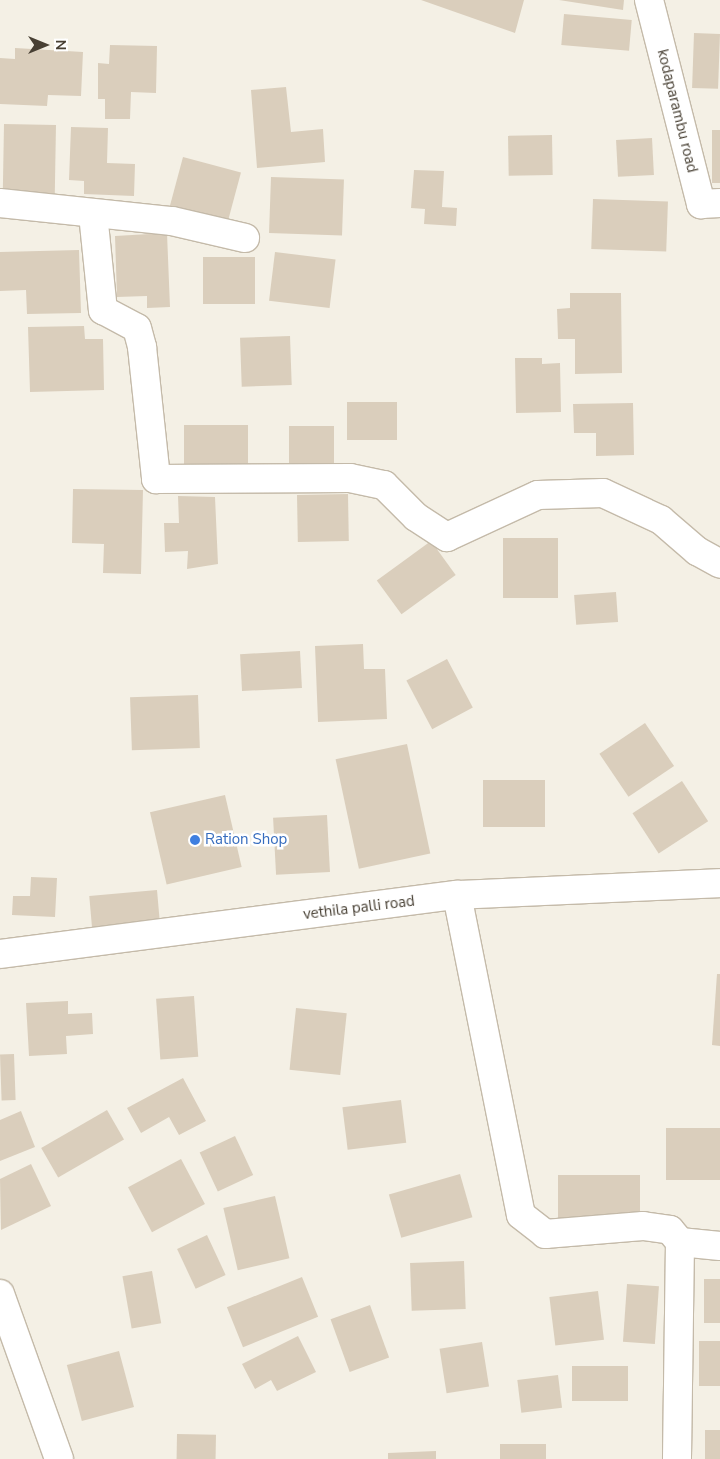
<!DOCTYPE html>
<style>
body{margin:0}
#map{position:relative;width:720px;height:1459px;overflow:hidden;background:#f4f0e5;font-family:"Nunito Sans",sans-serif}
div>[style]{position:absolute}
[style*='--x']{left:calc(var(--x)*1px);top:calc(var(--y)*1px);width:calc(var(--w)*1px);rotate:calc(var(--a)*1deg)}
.building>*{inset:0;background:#dacebc;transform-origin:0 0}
.roads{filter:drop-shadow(1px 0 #c4baa9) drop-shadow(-1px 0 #c4baa9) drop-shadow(0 1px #c4baa9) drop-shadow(0 -1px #c4baa9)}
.minor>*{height:28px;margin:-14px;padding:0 14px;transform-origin:14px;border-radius:14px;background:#fff}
.dots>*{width:14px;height:14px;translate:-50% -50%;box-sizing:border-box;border:2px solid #fff;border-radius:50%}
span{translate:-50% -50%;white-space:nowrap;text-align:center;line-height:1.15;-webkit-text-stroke:5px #fff;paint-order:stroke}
.street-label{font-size:15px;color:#484034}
.shop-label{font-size:15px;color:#366cbe}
.left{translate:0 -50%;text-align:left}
.north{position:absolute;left:20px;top:20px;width:50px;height:50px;-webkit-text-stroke:4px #fff;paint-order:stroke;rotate:90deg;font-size:14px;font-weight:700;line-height:20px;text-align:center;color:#484034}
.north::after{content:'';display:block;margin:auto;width:18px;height:22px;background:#484034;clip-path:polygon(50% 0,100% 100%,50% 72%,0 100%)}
</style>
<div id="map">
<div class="building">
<div style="clip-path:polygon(421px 0,524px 0,515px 33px)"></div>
<div style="clip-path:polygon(559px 0,624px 0,623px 10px)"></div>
<div style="left:564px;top:14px;width:68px;height:31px;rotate:5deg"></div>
<div style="left:694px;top:33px;width:26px;height:55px;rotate:2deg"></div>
<div style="clip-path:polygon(110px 45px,157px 46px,156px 93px,131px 92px,130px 119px,105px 119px,105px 99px,98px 99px,98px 63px,109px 64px)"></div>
<div style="clip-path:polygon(15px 48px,83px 52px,81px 96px,48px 95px,47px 106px,0 104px,0 58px,15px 59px)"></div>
<div style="clip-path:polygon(286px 87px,291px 132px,323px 129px,325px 162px,257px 168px,251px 90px)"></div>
<div style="left:4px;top:124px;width:52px;height:69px;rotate:1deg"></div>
<div style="clip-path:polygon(71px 127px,108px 128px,107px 163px,135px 164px,134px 196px,84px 194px,84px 181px,69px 180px)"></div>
<div style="left:712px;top:130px;width:8px;height:53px"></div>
<div style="left:552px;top:135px;width:40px;height:44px;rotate:89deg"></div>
<div style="left:652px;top:138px;width:37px;height:36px;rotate:87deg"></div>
<div style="left:183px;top:157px;width:60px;height:51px;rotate:15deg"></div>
<div style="clip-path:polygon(414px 170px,444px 171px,442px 207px,457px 208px,456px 226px,424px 224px,425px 209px,411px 208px)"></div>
<div style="left:271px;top:177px;width:73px;height:56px;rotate:2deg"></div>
<div style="left:593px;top:199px;width:75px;height:50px;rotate:2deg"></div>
<div style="clip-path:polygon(167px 233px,170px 307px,147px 308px,147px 296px,117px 297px,115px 236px)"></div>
<div style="clip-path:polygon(79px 250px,81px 313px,27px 314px,26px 290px,0 291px,0 252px)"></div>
<div style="left:275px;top:252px;width:61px;height:49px;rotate:7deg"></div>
<div style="left:255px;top:257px;width:47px;height:52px;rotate:90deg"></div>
<div style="clip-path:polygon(570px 293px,621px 293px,622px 373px,575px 374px,575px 339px,558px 339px,557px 309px,570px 308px)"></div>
<div style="clip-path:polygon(84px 326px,85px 339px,103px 339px,104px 390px,30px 392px,28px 327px)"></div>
<div style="left:290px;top:336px;width:49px;height:50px;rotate:88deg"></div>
<div style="clip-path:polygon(515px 358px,542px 358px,542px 364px,560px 363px,561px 412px,516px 413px)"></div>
<div style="left:347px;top:402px;width:50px;height:38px"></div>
<div style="clip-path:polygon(633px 403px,634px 455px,596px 456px,596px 433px,574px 433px,573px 404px)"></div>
<div style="left:184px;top:425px;width:64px;height:46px"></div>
<div style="left:289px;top:426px;width:45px;height:41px"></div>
<div style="clip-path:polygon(73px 489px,143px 490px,141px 574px,103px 573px,104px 544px,72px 543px)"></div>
<div style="left:348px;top:494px;width:47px;height:51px;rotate:89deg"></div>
<div style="clip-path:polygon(178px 496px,215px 497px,218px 564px,187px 569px,188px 551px,165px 552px,164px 523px,179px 523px)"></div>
<div style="left:558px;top:538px;width:60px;height:55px;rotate:90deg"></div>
<div style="left:431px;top:541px;width:42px;height:67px;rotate:54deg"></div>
<div style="left:616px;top:592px;width:30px;height:42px;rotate:86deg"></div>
<div style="clip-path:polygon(363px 644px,364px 669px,385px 669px,387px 719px,318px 722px,315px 646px)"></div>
<div style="left:300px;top:651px;width:37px;height:60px;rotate:87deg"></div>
<div style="left:447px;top:659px;width:55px;height:46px;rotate:62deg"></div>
<div style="left:198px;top:695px;width:53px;height:68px;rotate:88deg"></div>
<div style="left:645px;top:723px;width:52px;height:55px;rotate:56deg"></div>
<div style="left:407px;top:744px;width:112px;height:73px;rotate:78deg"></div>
<div style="left:545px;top:780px;width:47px;height:62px;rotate:90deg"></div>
<div style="left:682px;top:781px;width:48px;height:59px;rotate:57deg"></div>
<div style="left:225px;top:795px;width:74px;height:77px;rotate:77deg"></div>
<div style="left:327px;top:815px;width:57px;height:54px;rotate:87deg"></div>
<div style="clip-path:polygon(31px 877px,57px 878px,55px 917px,12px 915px,13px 896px,30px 896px)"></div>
<div style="left:157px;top:890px;width:35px;height:68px;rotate:85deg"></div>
<div style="clip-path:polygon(717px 974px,720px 974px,720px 1046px,712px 1045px)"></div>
<div style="left:194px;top:996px;width:61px;height:38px;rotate:86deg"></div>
<div style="clip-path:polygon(68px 1001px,68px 1014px,92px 1013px,93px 1034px,66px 1036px,67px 1054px,29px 1056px,26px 1003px)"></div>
<div style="left:296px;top:1008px;width:51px;height:62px;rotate:6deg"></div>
<div style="left:14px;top:1054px;width:46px;height:14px;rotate:88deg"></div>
<div style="clip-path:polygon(183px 1078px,206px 1121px,179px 1135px,169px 1117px,141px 1133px,127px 1108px)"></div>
<div style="left:401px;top:1100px;width:43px;height:59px;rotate:83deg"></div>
<div style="left:107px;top:1110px;width:34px;height:76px;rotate:60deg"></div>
<div style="clip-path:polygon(21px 1111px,35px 1147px,0 1161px,0 1120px)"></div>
<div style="left:720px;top:1128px;width:52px;height:54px;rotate:90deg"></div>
<div style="left:235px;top:1136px;width:43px;height:39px;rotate:65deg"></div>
<div style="left:181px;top:1159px;width:51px;height:60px;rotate:62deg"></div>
<div style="clip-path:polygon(31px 1164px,51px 1206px,1px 1230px,0 1179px)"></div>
<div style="left:460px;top:1174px;width:45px;height:74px;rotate:74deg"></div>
<div style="left:558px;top:1175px;width:82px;height:43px"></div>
<div style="left:275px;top:1196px;width:64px;height:53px;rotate:77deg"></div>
<div style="left:207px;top:1235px;width:44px;height:33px;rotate:65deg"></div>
<div style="left:464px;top:1261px;width:48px;height:54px;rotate:88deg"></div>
<div style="left:152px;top:1271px;width:53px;height:30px;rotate:80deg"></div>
<div style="left:302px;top:1277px;width:43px;height:81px;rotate:68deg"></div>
<div style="left:704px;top:1279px;width:16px;height:44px"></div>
<div style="left:627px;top:1284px;width:32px;height:58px;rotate:4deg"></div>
<div style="left:598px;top:1291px;width:49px;height:49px;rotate:83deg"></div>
<div style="left:370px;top:1305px;width:56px;height:42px;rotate:70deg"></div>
<div style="clip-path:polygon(298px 1336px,316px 1372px,277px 1391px,271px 1380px,255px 1389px,242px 1364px)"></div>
<div style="left:699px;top:1341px;width:21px;height:45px"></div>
<div style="left:482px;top:1342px;width:45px;height:43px;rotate:81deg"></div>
<div style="left:119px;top:1351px;width:58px;height:54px;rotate:75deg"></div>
<div style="left:628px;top:1366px;width:35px;height:56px;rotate:90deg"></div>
<div style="left:558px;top:1375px;width:33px;height:41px;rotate:83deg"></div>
<div style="left:705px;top:1430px;width:15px;height:29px"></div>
<div style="left:177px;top:1434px;width:39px;height:25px;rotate:1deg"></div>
<div style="left:500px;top:1444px;width:46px;height:15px"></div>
<div style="clip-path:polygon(436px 1451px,436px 1459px,388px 1459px,388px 1453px)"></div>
</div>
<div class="roads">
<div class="minor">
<div style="--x:649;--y:0;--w:211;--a:75.7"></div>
<div style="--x:701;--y:204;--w:19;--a:-3"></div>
<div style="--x:0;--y:203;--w:173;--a:6"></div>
<div style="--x:172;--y:221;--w:75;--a:13.1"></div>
<div style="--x:93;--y:214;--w:97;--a:84.1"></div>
<div style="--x:103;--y:310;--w:38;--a:28"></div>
<div style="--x:137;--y:328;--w:20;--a:75"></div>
<div style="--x:142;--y:347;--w:133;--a:83.9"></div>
<div style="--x:156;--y:479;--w:194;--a:-0.3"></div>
<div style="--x:350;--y:478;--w:35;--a:12"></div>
<div style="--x:384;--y:485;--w:45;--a:45"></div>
<div style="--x:416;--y:517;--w:37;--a:33"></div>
<div style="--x:447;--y:537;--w:100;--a:-24.8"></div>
<div style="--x:538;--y:495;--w:65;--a:-1.8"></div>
<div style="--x:603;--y:493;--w:64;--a:25"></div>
<div style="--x:661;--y:520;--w:48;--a:40.7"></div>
<div style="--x:697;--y:551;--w:26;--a:29"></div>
<div style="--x:457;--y:895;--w:326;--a:78.7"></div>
<div style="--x:521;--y:1215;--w:31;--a:38"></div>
<div style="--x:545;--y:1234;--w:98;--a:-4.7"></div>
<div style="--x:643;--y:1226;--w:27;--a:8"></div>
<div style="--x:670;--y:1230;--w:16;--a:50"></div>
<div style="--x:680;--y:1242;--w:217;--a:90.8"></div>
<div style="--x:0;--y:954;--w:461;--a:-7.4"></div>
<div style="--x:457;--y:895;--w:263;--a:-2.6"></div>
<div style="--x:680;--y:1242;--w:40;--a:5.7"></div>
<div style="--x:0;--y:1294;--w:175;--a:70.3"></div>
</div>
</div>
<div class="dots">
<div style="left:195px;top:840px;background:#3f7fe0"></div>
</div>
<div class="street-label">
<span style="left:677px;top:111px;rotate:76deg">kodaparambu road</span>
<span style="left:359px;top:908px;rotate:-7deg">vethila palli road</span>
</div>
<div class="shop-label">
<span class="left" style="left:205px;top:840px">Ration Shop</span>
</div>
<div class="north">N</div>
</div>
